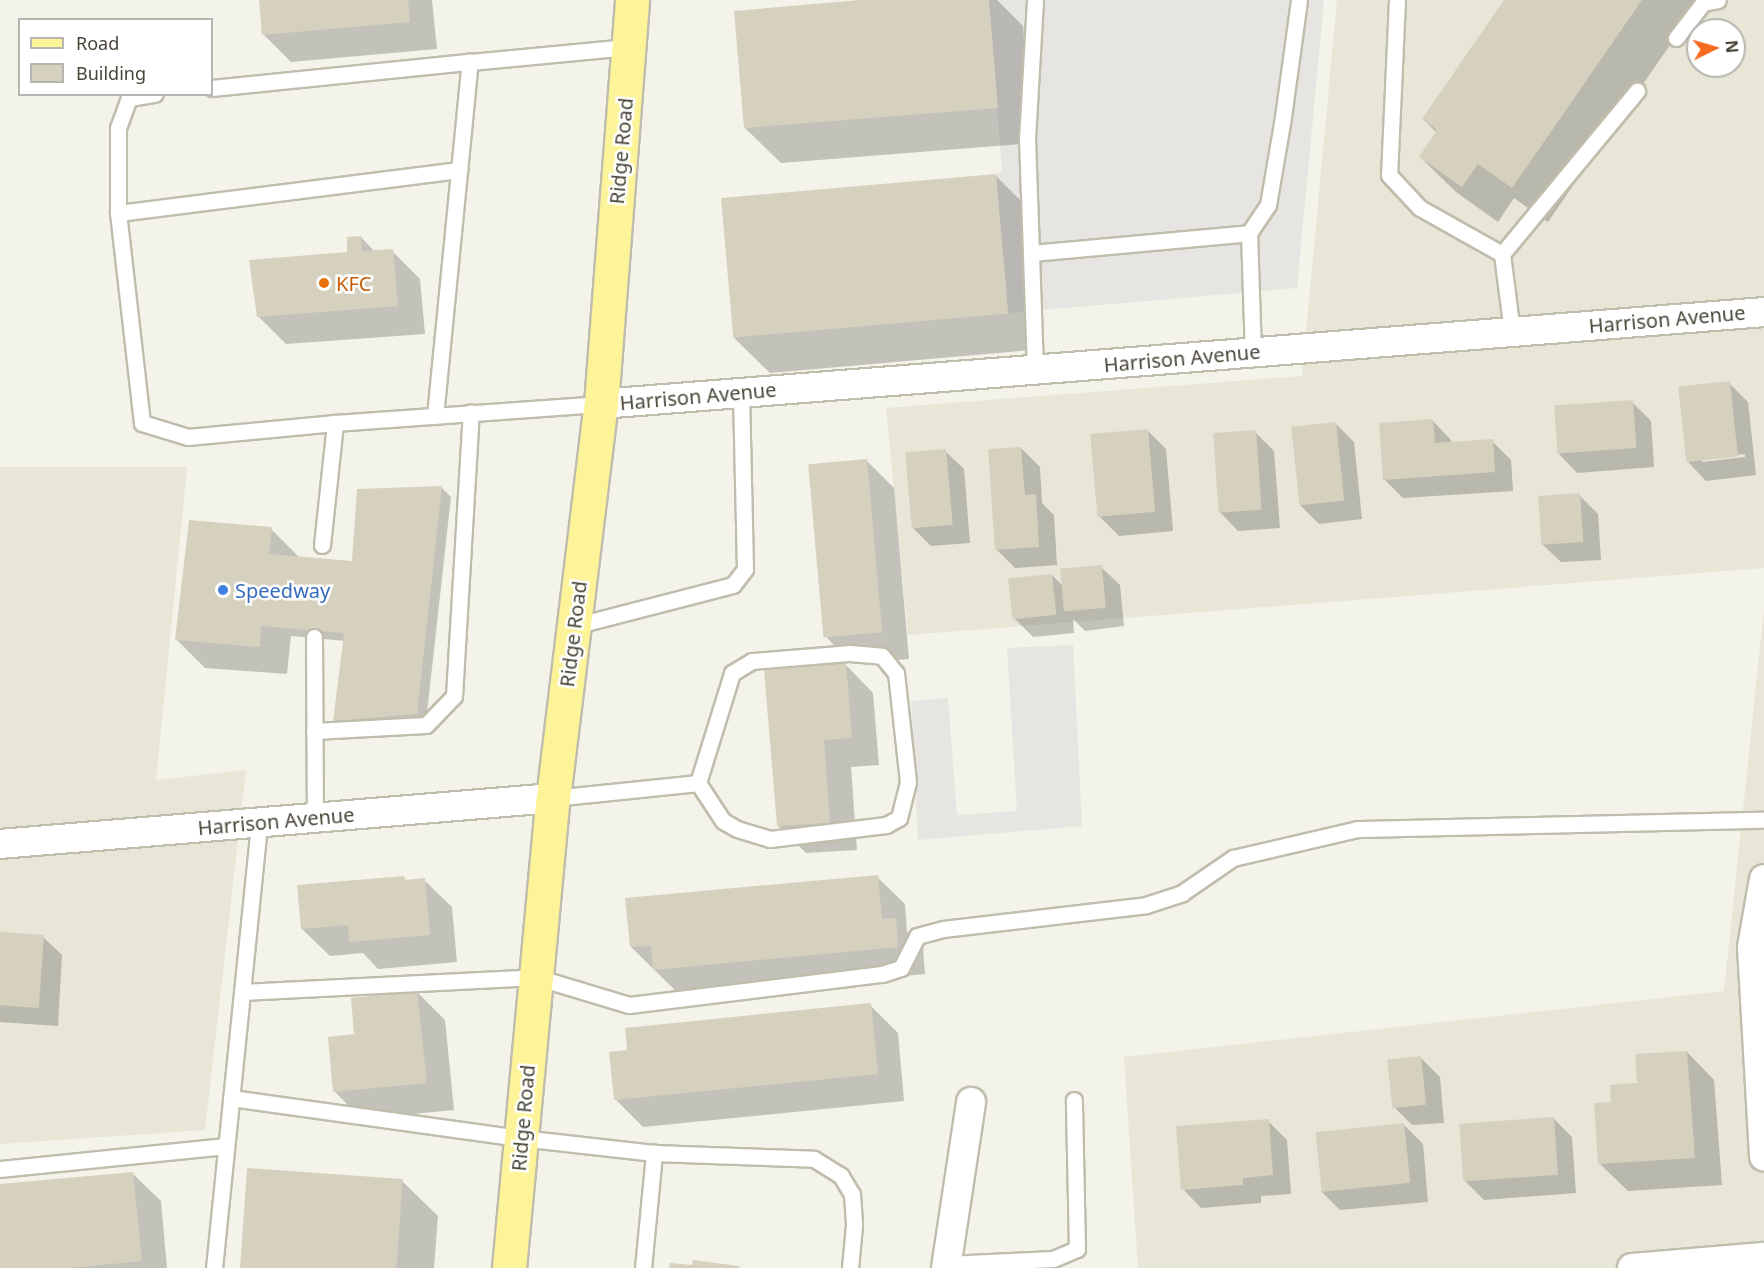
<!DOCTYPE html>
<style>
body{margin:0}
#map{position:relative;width:1764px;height:1268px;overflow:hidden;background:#f4f3e9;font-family:"Noto Sans",sans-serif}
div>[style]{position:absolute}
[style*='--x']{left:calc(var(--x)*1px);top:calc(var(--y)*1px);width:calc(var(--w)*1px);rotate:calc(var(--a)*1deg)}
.residential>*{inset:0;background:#e8e6d7}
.parking>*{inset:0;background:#e6e5e1}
.shadow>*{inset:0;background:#0003}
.building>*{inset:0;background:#d6d1bf;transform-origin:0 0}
.roads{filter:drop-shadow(2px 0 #c0bdac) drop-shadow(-2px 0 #c0bdac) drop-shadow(0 2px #c0bdac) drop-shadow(0 -2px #c0bdac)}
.service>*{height:15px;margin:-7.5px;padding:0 7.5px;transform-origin:7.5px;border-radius:7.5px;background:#fff}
.minor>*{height:28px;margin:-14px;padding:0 14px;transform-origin:14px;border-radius:14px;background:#fff}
.primary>*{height:33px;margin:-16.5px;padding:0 16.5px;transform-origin:16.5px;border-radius:16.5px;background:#fdf49a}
.dots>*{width:16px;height:16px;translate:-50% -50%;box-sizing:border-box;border:3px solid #fff;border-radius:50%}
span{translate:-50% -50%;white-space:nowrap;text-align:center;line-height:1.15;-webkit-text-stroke:5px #fff;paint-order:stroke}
.street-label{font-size:20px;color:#484537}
.food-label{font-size:20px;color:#c56008}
.left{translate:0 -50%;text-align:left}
.shop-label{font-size:20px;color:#366cbe}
.legend{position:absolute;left:18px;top:18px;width:195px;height:78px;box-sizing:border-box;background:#fff;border:2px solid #b6b5af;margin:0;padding:8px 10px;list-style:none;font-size:18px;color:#484537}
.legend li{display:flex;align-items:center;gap:12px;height:30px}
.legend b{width:30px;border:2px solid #b6b5af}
.north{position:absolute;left:1686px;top:18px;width:60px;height:60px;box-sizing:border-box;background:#fff;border:2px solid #b6b5af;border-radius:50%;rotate:85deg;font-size:16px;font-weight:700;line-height:24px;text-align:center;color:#484537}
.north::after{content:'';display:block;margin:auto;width:21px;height:27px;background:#f7691e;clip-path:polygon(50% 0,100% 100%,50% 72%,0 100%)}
</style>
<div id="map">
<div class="residential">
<div style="clip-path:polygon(evenodd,1337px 0,1764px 0,1764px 568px,908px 635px,886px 408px,1302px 376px,1337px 0,1698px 30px,1734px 30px,1734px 66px,1698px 66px,1698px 30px)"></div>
<div style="clip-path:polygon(0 467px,187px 467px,156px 780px,246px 770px,205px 1130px,0 1144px)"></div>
<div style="clip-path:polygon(1764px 609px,1764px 1268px,1138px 1268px,1124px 1057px,1724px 991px)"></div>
</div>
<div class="parking">
<div style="clip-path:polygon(989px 0,1324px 0,1297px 288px,1008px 313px,996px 174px,1002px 171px)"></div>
<div style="clip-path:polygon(1073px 645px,1082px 826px,918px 840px,911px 701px,948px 698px,957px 815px,1017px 811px,1007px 648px)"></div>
</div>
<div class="shadow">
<div style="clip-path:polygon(261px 0,432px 0,437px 49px,291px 62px,264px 35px)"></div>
<div style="clip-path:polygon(878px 0,997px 0,1023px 26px,1033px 143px,781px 163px,745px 128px)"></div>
<div style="clip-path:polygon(1505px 0,1701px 0,1548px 222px,1514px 198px,1498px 222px,1456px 192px,1420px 157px,1437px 133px,1423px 119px)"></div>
<div style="clip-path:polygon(995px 175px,1031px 211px,1043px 349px,770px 373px,734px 338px)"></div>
<div style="clip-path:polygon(361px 237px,375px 252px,392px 251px,420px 279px,425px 334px,286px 344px,258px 316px,349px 253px)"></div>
<div style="clip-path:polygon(evenodd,1729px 383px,1748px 402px,1756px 475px,1706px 481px,1688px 462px,1729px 383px,1745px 454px,1745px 457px,1702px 462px,1702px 459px,1745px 454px)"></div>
<div style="clip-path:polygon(1632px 402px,1651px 421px,1654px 467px,1577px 473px,1559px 454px)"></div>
<div style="clip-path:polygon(1433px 421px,1451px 440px,1452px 444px,1492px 441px,1511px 460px,1513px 491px,1403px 498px,1384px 479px)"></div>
<div style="clip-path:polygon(1336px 424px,1354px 442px,1362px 519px,1319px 524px,1300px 505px)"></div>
<div style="clip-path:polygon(1147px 430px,1166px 449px,1173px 531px,1119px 536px,1100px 517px)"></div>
<div style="clip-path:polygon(1255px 432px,1274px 451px,1280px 528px,1238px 531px,1220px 512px)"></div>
<div style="clip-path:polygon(1021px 448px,1040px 467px,1042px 503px,1054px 515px,1057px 565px,1015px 568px,996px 549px)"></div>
<div style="clip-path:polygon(945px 451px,964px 469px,970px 543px,931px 546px,912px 527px)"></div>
<div style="clip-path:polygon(866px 460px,894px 488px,909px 659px,853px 664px,826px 637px)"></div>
<div style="clip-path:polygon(442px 488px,451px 497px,426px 722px,344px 730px,335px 721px,345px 641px,291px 636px,287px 674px,205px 668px,177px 640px,271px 529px,299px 557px,353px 562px)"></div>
<div style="clip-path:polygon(1579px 495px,1598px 514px,1601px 560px,1561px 562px,1542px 544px)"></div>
<div style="clip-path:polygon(1101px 567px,1120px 585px,1124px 626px,1085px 631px,1073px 619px,1074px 633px,1033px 637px,1014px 618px,1052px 575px,1064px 587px)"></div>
<div style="clip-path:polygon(846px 665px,873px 693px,879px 765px,851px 767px,857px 850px,806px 853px,778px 826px)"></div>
<div style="clip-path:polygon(877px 877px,905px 904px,907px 932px,923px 947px,925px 974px,682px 997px,631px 947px)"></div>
<div style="clip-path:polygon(404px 878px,407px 881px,424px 880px,452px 907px,457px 962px,378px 969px,363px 953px,330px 956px,302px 929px)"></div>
<div style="clip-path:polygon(0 934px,43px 937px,62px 955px,58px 1026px,0 1022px)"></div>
<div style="clip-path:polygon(417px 992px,445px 1020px,454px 1110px,362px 1119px,335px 1092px,356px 1035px)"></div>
<div style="clip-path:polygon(870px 1005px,898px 1033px,904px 1101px,643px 1127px,616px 1100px,629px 1051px)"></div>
<div style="clip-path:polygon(1687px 1052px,1714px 1080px,1722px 1185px,1628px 1191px,1600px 1164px,1613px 1103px)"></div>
<div style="clip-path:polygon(1421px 1058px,1440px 1077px,1444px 1123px,1412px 1125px,1393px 1106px)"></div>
<div style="clip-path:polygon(1553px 1118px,1572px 1137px,1576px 1193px,1484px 1200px,1465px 1181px)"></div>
<div style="clip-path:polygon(1268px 1121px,1287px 1140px,1291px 1194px,1261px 1196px,1261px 1203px,1201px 1208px,1183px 1189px)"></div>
<div style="clip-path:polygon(1404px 1125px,1423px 1144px,1428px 1202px,1340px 1210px,1321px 1191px)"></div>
<div style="clip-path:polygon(133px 1174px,161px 1201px,167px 1268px,0 1268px,0 1186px)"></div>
<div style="clip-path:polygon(402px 1181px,438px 1216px,434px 1268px,241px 1268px)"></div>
</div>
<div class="building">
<div style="clip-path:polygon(259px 0,408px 0,410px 22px,262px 35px)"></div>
<div style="clip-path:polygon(860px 0,989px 0,998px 108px,744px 128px,734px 11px)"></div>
<div style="clip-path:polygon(1504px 0,1642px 0,1512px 188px,1478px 164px,1462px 187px,1419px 157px,1437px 130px,1422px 119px)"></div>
<div style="left:996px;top:174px;width:140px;height:276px;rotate:85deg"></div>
<div style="clip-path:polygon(361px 236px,362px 251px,393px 249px,398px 306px,257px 317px,249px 260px,347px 252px,347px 237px)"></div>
<div style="left:1730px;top:381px;width:76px;height:52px;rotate:84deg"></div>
<div style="left:1633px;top:400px;width:48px;height:79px;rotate:86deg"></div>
<div style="clip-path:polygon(1433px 419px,1435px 443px,1493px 439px,1495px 472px,1383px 480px,1379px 423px)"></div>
<div style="left:1336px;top:422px;width:79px;height:45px;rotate:84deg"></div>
<div style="left:1148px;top:429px;width:83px;height:58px;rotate:85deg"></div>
<div style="left:1256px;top:430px;width:80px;height:43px;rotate:86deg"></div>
<div style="clip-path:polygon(1021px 447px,1025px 495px,1036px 494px,1039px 547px,995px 550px,988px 449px)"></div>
<div style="left:946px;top:449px;width:76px;height:41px;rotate:85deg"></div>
<div style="left:867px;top:459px;width:174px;height:59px;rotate:85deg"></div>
<div style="clip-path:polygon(442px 486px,417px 714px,333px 721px,344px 633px,261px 626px,260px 647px,175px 640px,189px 520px,272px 527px,269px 554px,352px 561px,357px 489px)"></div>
<div style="left:1580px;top:493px;width:49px;height:42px;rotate:86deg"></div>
<div style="left:1102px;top:565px;width:43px;height:42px;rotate:85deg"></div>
<div style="left:1052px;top:574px;width:41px;height:44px;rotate:84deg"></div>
<div style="clip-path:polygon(846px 663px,852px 738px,824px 740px,830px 823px,777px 826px,764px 670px)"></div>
<div style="clip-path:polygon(878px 875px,882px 919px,896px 918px,898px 947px,653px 970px,651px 946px,630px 947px,625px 898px)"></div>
<div style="clip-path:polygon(404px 876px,405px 880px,425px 878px,430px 935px,349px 942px,348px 925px,301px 929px,297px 885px)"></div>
<div style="left:0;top:932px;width:44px;height:73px;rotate:4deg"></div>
<div style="clip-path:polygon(417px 991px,427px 1083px,333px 1092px,328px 1037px,354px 1034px,351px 998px)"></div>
<div style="clip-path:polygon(871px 1003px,878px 1074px,614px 1100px,609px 1052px,627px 1050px,625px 1028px)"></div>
<div style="clip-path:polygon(1687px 1051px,1695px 1158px,1598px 1164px,1594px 1103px,1611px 1102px,1610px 1085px,1637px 1083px,1635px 1054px)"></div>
<div style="left:1421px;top:1056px;width:49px;height:34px;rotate:84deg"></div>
<div style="left:1554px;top:1117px;width:58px;height:95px;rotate:86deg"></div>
<div style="clip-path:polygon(1269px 1119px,1273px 1175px,1243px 1178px,1243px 1185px,1181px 1190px,1176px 1126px)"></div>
<div style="left:1404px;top:1123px;width:60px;height:89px;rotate:84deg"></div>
<div style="left:247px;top:1168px;width:156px;height:100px;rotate:4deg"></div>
<div style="clip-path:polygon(133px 1172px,142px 1261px,71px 1268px,0 1268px,0 1184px)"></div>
<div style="clip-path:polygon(693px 1260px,739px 1266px,739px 1268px,669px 1268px,670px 1263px,692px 1265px)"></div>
</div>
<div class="roads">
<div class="service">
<div style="--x:1397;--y:0;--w:175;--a:92.6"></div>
<div style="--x:1389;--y:175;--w:45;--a:46.8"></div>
<div style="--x:1420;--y:208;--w:94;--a:29.3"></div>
<div style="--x:1502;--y:254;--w:79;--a:82.7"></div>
<div style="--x:1676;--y:38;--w:44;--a:-52.4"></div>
<div style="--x:1703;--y:3;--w:15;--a:-11"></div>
<div style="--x:212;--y:88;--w:259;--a:-5.8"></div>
<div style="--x:118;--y:213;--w:85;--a:-90"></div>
<div style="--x:118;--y:128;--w:32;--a:-70"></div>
<div style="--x:129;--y:98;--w:26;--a:-9"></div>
<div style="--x:1249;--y:233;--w:34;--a:-56"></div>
<div style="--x:1268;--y:205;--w:89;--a:-80.3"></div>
<div style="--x:1283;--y:117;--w:118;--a:-82.2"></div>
<div style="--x:1031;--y:253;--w:114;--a:-92"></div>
<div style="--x:1027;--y:139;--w:139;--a:-86.7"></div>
<div style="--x:1502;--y:254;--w:212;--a:-50.4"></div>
<div style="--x:1035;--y:369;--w:116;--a:-92"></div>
<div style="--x:1031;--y:253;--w:219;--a:-5.2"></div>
<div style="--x:1249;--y:233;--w:119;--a:88.1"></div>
<div style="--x:435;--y:416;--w:356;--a:-84.4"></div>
<div style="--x:470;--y:62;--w:159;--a:-5.4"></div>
<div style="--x:335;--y:423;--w:148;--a:174.6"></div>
<div style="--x:188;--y:437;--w:48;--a:-163.1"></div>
<div style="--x:142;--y:423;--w:211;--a:-96.5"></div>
<div style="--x:118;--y:213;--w:344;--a:-7.2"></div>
<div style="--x:322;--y:545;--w:123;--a:-83.9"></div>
<div style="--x:335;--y:423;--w:267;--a:-4.1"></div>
<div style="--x:574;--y:626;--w:164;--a:-14.5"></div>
<div style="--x:733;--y:585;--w:20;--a:-53"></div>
<div style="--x:745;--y:569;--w:176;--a:-91.3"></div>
<div style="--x:314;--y:637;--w:181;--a:89.7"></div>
<div style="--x:850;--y:653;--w:32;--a:5"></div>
<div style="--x:882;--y:656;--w:22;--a:51"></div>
<div style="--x:896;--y:673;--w:110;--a:83.7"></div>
<div style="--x:908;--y:782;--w:37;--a:104"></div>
<div style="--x:899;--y:818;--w:15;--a:152"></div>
<div style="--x:886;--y:825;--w:117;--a:173.1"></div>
<div style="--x:770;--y:839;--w:34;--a:-163"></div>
<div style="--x:737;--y:829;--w:16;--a:-150"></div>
<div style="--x:723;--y:821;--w:45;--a:-123.3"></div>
<div style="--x:698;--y:783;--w:115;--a:-72.8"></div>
<div style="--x:732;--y:673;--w:23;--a:-31"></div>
<div style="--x:752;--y:661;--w:98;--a:-4.7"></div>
<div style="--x:314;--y:731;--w:112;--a:-3.1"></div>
<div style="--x:426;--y:725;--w:40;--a:-46"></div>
<div style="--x:454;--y:696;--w:284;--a:-86.6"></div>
<div style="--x:553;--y:798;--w:146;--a:-5.9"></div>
<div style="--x:242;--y:992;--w:294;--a:-2.9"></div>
<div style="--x:536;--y:977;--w:97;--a:16.8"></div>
<div style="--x:629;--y:1005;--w:255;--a:-7"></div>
<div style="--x:882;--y:974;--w:20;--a:-18"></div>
<div style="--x:901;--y:968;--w:36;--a:-63"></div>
<div style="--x:917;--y:936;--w:27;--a:-15"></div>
<div style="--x:943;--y:929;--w:204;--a:-6.7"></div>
<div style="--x:1146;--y:905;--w:38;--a:-18"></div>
<div style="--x:1182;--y:893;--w:62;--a:-34.5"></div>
<div style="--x:1233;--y:858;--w:128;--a:-13.1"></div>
<div style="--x:1358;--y:829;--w:406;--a:-1.3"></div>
<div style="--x:231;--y:1098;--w:293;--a:7.9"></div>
<div style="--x:521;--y:1138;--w:134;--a:6.4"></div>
<div style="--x:654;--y:1153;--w:160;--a:2.1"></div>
<div style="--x:814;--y:1159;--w:32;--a:32"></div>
<div style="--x:841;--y:1176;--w:21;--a:59"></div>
<div style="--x:852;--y:1194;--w:31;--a:86"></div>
<div style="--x:854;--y:1225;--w:43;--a:95.3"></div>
<div style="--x:0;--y:1169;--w:227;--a:-5.8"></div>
<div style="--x:947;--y:1264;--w:106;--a:-2.7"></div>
<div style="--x:1053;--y:1259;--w:26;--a:-23"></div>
<div style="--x:1077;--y:1249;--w:149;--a:-91.2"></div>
<div style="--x:214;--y:1268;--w:447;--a:-84.2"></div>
<div style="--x:643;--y:1268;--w:116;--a:-84.5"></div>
</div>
<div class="minor">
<div style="--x:601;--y:404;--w:1167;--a:-4.52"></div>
<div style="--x:0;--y:844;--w:555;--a:-4.76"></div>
<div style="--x:1764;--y:879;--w:69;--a:100"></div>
<div style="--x:1752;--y:947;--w:210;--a:86.7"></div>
<div style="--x:946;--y:1268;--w:168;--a:-81.4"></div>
<div style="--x:1632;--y:1268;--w:132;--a:-4.8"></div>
</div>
<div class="primary">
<div style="--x:509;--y:1268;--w:472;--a:-84.7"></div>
<div style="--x:553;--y:798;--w:397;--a:-83.1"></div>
<div style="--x:601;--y:404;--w:405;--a:-85.6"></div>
</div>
</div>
<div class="dots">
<div style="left:324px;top:283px;background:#e8710a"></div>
<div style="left:223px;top:590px;background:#3f7fe0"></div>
</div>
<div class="street-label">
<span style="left:621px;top:151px;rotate:-85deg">Ridge Road</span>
<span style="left:1667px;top:319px;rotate:-5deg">Harrison Avenue</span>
<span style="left:1182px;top:358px;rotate:-5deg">Harrison Avenue</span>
<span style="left:698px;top:396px;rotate:-5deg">Harrison Avenue</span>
<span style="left:573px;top:634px;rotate:-83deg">Ridge Road</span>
<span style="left:276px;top:821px;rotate:-5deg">Harrison Avenue</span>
<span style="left:523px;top:1118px;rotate:-85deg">Ridge Road</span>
</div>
<div class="food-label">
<span class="left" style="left:336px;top:283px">KFC</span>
</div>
<div class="shop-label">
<span class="left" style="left:235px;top:590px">Speedway</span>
</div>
<ul class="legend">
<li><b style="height:8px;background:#fdf49a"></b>Road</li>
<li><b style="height:16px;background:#d6d1bf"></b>Building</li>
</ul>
<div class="north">N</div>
</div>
